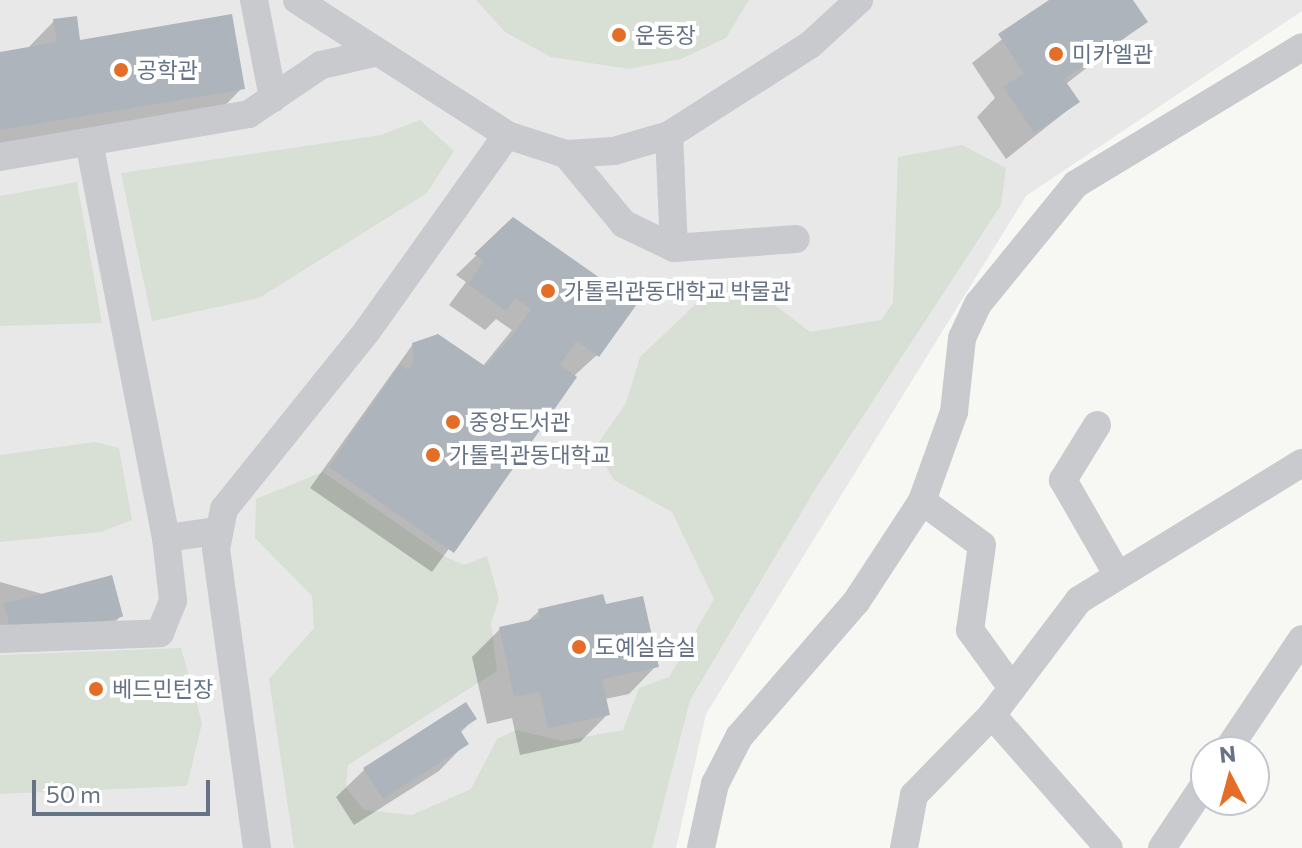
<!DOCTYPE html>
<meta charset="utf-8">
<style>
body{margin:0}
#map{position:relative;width:1302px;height:848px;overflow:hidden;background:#f7f7f4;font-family:Commissioner,"Noto Sans KR",sans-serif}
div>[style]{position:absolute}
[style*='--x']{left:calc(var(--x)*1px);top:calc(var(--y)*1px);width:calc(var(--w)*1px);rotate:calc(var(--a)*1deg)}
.built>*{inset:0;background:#e8e8e8}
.green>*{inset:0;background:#d8dfd5}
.shadow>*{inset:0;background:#0003}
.building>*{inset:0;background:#aeb4bb;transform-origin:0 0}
.minor>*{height:28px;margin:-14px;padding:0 14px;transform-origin:14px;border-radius:14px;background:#c8cace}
.dots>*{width:22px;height:22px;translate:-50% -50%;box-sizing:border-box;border:4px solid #fff;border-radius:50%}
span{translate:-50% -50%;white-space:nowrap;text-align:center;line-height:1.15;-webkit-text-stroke:8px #fff;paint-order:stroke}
.poi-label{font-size:22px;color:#667386}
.left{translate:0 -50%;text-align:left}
.north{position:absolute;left:1190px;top:736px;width:80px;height:80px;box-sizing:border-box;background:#fff;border:2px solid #c2c7cf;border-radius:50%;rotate:354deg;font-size:22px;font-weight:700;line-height:32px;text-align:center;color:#667386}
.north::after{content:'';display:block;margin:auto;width:28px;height:36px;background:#e46d27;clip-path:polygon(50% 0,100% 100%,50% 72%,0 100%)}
.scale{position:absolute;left:32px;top:780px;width:178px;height:36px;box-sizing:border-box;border:4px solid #667386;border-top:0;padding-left:10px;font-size:24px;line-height:28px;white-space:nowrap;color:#667386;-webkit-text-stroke:6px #fff;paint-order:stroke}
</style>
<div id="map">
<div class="built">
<div style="clip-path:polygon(0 0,1302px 0,1302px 11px,1026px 196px,706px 714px,676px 848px,0 848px)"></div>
</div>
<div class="green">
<div style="clip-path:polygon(476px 0,749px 0,726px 38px,681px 59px,629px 69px,551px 57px,505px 32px)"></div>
<div style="clip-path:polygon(420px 120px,454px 151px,427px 193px,259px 298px,152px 321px,121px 173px,381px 135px)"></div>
<div style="clip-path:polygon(962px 145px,1006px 168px,1001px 205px,816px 488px,690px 700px,652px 848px,294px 848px,269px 679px,314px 628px,312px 596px,255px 538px,256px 499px,323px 472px,444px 556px,464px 565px,487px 556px,499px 599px,491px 623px,497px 671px,348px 765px,346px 788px,364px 810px,412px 815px,471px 789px,497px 739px,516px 730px,562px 741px,623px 730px,639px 688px,669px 677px,714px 599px,672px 512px,614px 480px,595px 448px,626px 403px,640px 357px,720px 281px,746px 283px,810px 332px,881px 320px,893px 303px,898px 157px)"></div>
<div style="clip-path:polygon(77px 182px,102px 323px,0 326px,0 196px)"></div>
<div style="clip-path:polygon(95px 442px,119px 448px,132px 520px,101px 532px,0 542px,0 455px)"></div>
<div style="clip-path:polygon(181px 648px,202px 723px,187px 786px,0 794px,0 655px)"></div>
</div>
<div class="shadow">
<div style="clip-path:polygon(1052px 0,1130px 0,1145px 22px,1066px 84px,1078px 102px,1006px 159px,977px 117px,995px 98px,972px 63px)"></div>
<div style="clip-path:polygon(54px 21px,79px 42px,242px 88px,215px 116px,0 152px,0 54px,26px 50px)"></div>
<div style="clip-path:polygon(513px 220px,597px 355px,576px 374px,432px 572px,310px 488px,413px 344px,482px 367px,512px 330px,496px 319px,485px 330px,449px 305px,466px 282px,456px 275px)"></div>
<div style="clip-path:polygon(0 582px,121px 616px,93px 644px,0 649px)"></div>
<div style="clip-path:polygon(604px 607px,656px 666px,629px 694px,605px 699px,608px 714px,580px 742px,520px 755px,512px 718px,487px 724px,472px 657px,500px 629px,526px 623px,539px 611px)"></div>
<div style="clip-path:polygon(474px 719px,460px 733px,466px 743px,439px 771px,354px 825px,336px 797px,364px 770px)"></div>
</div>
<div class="building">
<div style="clip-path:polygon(1049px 0,1133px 0,1148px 22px,1064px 79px,1080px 102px,1034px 133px,1003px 87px,1024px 73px,998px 34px)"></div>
<div style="clip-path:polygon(232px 14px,245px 89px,0 130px,0 52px,57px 42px,53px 19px,77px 16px,80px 40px)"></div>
<div style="clip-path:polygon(513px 217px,637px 304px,599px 357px,576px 341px,560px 365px,577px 377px,454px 553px,329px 467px,400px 364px,408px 370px,414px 361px,412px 343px,438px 334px,485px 366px,513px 335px,531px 309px,515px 298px,506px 311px,468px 284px,484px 261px,474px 254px)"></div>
<div style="left:112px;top:575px;width:43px;height:112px;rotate:75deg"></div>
<div style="clip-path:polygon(603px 594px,606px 604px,643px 596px,659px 667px,602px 679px,610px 715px,548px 728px,540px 692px,514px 697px,499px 627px,540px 618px,538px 609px)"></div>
<div style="clip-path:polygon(466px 702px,477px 719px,460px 730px,469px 744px,383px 799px,363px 768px)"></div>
</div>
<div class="minor">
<div style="--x:254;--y:0;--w:100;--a:79"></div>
<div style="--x:297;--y:0;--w:250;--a:32.7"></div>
<div style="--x:507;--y:135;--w:62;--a:17.9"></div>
<div style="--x:566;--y:154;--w:48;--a:-3.6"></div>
<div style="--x:614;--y:151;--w:57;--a:-16.2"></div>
<div style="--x:669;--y:135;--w:167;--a:-32.6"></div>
<div style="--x:810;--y:45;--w:67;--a:-42.6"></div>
<div style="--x:89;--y:142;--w:403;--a:79"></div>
<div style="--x:566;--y:154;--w:91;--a:50.4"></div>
<div style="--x:624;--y:224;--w:55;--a:25.6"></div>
<div style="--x:674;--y:248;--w:113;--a:-92.5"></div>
<div style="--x:0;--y:157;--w:253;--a:-9.8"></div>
<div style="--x:249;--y:114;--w:87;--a:-34.2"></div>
<div style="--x:321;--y:65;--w:54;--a:-12.8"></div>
<div style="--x:674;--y:248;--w:122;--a:-4.2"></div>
<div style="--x:1097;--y:425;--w:65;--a:121.7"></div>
<div style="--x:1063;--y:480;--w:108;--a:60.1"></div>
<div style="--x:922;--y:501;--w:74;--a:36.3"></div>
<div style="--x:982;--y:545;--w:86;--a:98"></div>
<div style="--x:970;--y:630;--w:72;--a:54.1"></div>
<div style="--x:0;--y:639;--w:160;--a:-2.1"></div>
<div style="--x:160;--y:633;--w:35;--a:-68"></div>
<div style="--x:173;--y:600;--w:62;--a:-96.4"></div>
<div style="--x:166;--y:538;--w:51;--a:-7.8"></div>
<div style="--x:992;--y:715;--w:177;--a:48.7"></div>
<div style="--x:1226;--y:752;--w:136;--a:-56.1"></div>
<div style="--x:257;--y:848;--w:302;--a:-97.8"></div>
<div style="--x:216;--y:549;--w:41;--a:-78.7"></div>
<div style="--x:224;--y:509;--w:228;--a:-51.2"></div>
<div style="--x:367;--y:331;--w:241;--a:-54.5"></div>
<div style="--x:701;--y:848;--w:66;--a:-77.7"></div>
<div style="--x:715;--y:784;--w:53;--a:-62.9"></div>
<div style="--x:739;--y:737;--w:179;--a:-49.1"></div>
<div style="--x:856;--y:602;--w:121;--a:-56.8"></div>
<div style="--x:922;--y:501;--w:95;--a:-70.2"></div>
<div style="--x:954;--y:412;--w:74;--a:-83.8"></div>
<div style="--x:962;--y:338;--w:38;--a:-65"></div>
<div style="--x:978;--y:304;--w:155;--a:-50.8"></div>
<div style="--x:1076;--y:184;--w:264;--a:-31.2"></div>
<div style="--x:904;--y:848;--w:54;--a:-79.3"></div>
<div style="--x:914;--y:795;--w:112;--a:-45.7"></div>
<div style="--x:992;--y:715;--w:144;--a:-52.9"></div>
<div style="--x:1079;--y:600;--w:262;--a:-31.6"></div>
<div style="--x:1162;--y:848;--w:79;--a:-56.3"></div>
</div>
<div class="dots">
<div style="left:619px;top:35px;background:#e46d27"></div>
<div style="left:1056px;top:54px;background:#e46d27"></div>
<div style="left:121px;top:70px;background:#e46d27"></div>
<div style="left:548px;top:291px;background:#e46d27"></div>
<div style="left:453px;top:422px;background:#e46d27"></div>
<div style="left:433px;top:455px;background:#e46d27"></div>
<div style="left:579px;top:647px;background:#e46d27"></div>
<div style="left:96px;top:689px;background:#e46d27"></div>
</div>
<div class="poi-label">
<span class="left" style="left:635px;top:35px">운동장</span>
<span class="left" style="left:1072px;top:54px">미카엘관</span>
<span class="left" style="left:137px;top:70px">공학관</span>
<span class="left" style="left:564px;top:291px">가톨릭관동대학교 박물관</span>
<span class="left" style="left:469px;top:422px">중앙도서관</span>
<span class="left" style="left:449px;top:455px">가톨릭관동대학교</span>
<span class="left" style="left:595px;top:647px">도예실습실</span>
<span class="left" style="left:112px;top:689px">베드민턴장</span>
</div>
<div class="north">N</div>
<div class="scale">50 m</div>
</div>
